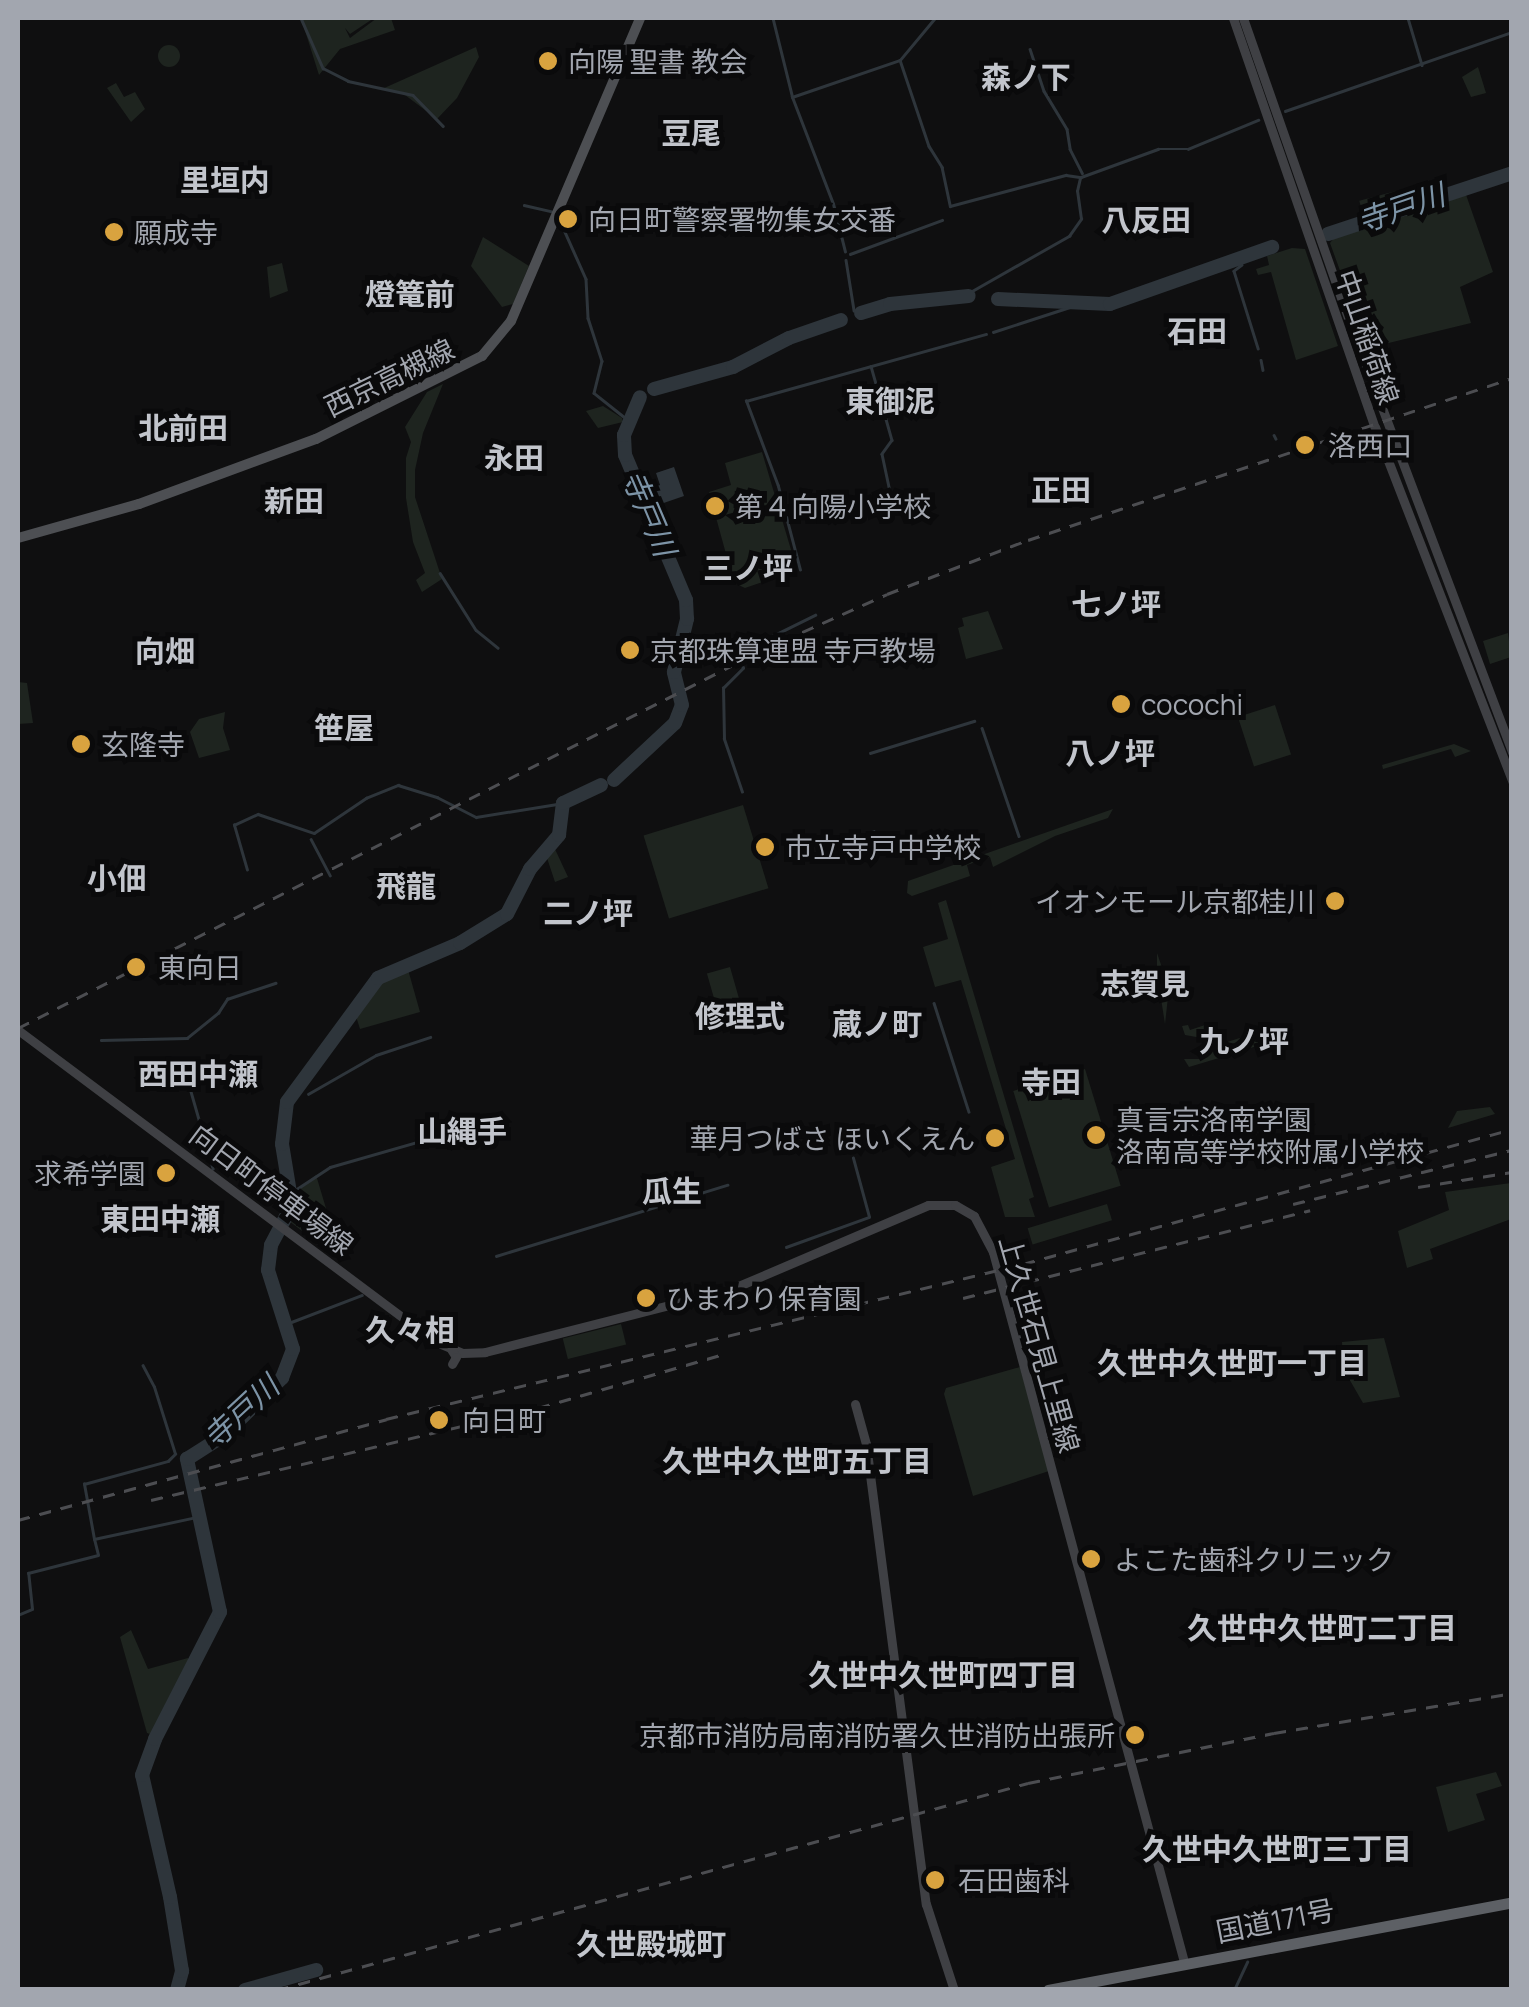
<!DOCTYPE html>
<meta charset="utf-8">
<style>
body{margin:0}
#map{position:relative;width:1529px;height:2007px;overflow:hidden;background:#0f0f10;font-family:Manrope,"Noto Sans JP",sans-serif}
div>[style]{position:absolute}
[style*='--x']{left:calc(var(--x)*1px);top:calc(var(--y)*1px);width:calc(var(--w)*1px);rotate:calc(var(--a)*1deg)}
.green>*{inset:0;background:#1e241f;transform-origin:0 0}
.round{border-radius:50%}
.water>*{inset:0;background:#2e353b;transform-origin:0 0}
.stream>*{height:2.5px;margin:-1.25px;padding:0 1.25px;transform-origin:1.25px;border-radius:1.25px;background:#2e353b}
.river>*{height:14px;margin:-7px;padding:0 7px;transform-origin:7px;border-radius:7px;background:#2e353b}
.secondary>*{height:9px;margin:-4.5px;padding:0 4.5px;transform-origin:4.5px;border-radius:4.5px;background:#3f4044}
.primary>*{height:10px;margin:-5px;padding:0 5px;transform-origin:5px;border-radius:5px;background:#4d4f53}
.highway>*{height:11px;margin:-5.5px;padding:0 5.5px;transform-origin:5.5px;border-radius:5.5px;background:#5d6065}
.rail>*{height:2.5px;margin-top:-1.25px;transform-origin:0;background:repeating-linear-gradient(90deg,#4c4d51 0 12px,transparent 0 22px)}
.dots>*{width:28px;height:28px;translate:-50% -50%;box-sizing:border-box;border:5px solid #0a0a0b;border-radius:50%}
span{translate:-50% -50%;white-space:nowrap;text-align:center;line-height:1.15;-webkit-text-stroke:10px #0a0a0b;paint-order:stroke}
.poi-label{font-size:28px;color:#a2a6af}
.left{translate:0 -50%;text-align:left}
.right{translate:-100% -50%;text-align:right}
.street-label{font-size:28px;color:#a2a6af}
.neighbourhood-label{font-size:30px;color:#c2c5cc;font-weight:700}
.water-label{font-size:30px;color:#7d94a7;font-style:italic}
.frame{position:absolute;inset:0;border:20px solid #a2a6af;pointer-events:none}
</style>
<div id="map">
<div class="green">
<div style="clip-path:polygon(301px 18px,374px 18px,350px 34px,345px 28px,350px 38px,377px 18px,391px 18px,395px 30px,340px 49px,319px 75px)"></div>
<div class="round" style="left:158px;top:45px;width:22px;height:22px"></div>
<div style="clip-path:polygon(476px 47px,479px 57px,457px 98px,437px 119px,401px 92px,382px 89px)"></div>
<div style="clip-path:polygon(1478px 67px,1486px 93px,1471px 97px,1462px 77px)"></div>
<div style="clip-path:polygon(116px 83px,124px 97px,135px 92px,145px 109px,131px 122px,107px 88px)"></div>
<div style="clip-path:polygon(1464px 189px,1493px 272px,1460px 287px,1471px 323px,1368px 348px,1330px 243px,1338px 233px)"></div>
<div style="left:1396px;top:191px;width:16px;height:38px;rotate:75deg"></div>
<div style="clip-path:polygon(483px 237px,529px 266px,513px 304px,502px 307px,471px 266px)"></div>
<div style="clip-path:polygon(1292px 248px,1305px 249px,1338px 346px,1296px 360px,1271px 272px,1258px 275px,1256px 269px,1269px 265px,1267px 256px)"></div>
<div style="clip-path:polygon(282px 263px,288px 291px,270px 298px,267px 267px)"></div>
<div style="clip-path:polygon(443px 384px,423px 433px,415px 470px,415px 497px,442px 579px,422px 592px,416px 580px,425px 573px,413px 542px,406px 498px,406px 458px,411px 442px,405px 427px,427px 392px)"></div>
<div style="clip-path:polygon(603px 406px,622px 418px,623px 422px,598px 428px,586px 411px)"></div>
<div style="clip-path:polygon(762px 452px,797px 570px,745px 588px,734px 583px,709px 492px,731px 485px,725px 463px)"></div>
<div style="clip-path:polygon(988px 611px,1003px 649px,966px 659px,958px 628px,964px 626px,962px 618px)"></div>
<div style="clip-path:polygon(1508px 633px,1511px 657px,1490px 664px,1483px 641px)"></div>
<div style="clip-path:polygon(18px 682px,27px 683px,33px 723px,18px 724px)"></div>
<div style="left:1275px;top:705px;width:52px;height:39px;rotate:72deg"></div>
<div style="clip-path:polygon(225px 712px,223px 728px,230px 750px,199px 758px,190px 732px,199px 719px)"></div>
<div style="clip-path:polygon(1454px 744px,1471px 751px,1455px 757px,1451px 749px,1383px 769px,1382px 765px)"></div>
<div style="left:743px;top:805px;width:87px;height:104px;rotate:73deg"></div>
<div style="clip-path:polygon(1113px 809px,1108px 818px,1055px 836px,993px 867px,990px 857px,967px 865px,970px 876px,912px 896px,907px 893px,908px 881px)"></div>
<div style="clip-path:polygon(554px 847px,568px 877px,555px 882px,546px 855px)"></div>
<div style="clip-path:polygon(946px 900px,1034px 1197px,1029px 1199px,1035px 1217px,1005px 1217px,991px 1167px,1015px 1159px,961px 980px,935px 987px,923px 947px,948px 939px,938px 903px)"></div>
<div style="clip-path:polygon(1157px 953px,1169px 988px,1165px 1024px,1157px 973px)"></div>
<div style="clip-path:polygon(407px 966px,420px 1012px,360px 1029px,354px 1010px,374px 985px)"></div>
<div style="left:730px;top:967px;width:53px;height:24px;rotate:74deg"></div>
<div style="clip-path:polygon(1208px 1024px,1219px 1058px,1189px 1067px,1184px 1059px,1200px 1059px,1207px 1046px,1202px 1038px,1185px 1035px,1182px 1026px,1188px 1025px,1190px 1030px)"></div>
<div style="left:1255px;top:1033px;width:13px;height:34px;rotate:72deg"></div>
<div style="left:1085px;top:1069px;width:122px;height:75px;rotate:73deg"></div>
<div style="clip-path:polygon(1490px 1107px,1495px 1114px,1448px 1128px,1457px 1111px)"></div>
<div style="clip-path:polygon(316px 1175px,328px 1215px,310px 1237px,289px 1221px,298px 1189px)"></div>
<div style="clip-path:polygon(1511px 1183px,1511px 1219px,1430px 1249px,1433px 1259px,1407px 1268px,1398px 1231px,1449px 1210px,1445px 1192px)"></div>
<div style="left:1107px;top:1204px;width:17px;height:83px;rotate:73deg"></div>
<div style="left:621px;top:1324px;width:21px;height:60px;rotate:76deg"></div>
<div style="clip-path:polygon(1384px 1338px,1400px 1397px,1363px 1403px,1344px 1370px,1342px 1342px)"></div>
<div style="clip-path:polygon(1020px 1367px,1049px 1471px,973px 1496px,944px 1394px,946px 1388px)"></div>
<div style="clip-path:polygon(131px 1630px,148px 1669px,188px 1658px,190px 1663px,153px 1735px,147px 1733px,120px 1637px)"></div>
<div style="clip-path:polygon(1496px 1772px,1502px 1786px,1476px 1794px,1485px 1820px,1448px 1832px,1436px 1787px)"></div>
</div>
<div class="water">
<div style="clip-path:polygon(674px 467px,684px 496px,652px 507px,645px 490px,660px 485px,656px 473px)"></div>
<div style="left:875px;top:830px;width:22px;height:32px;rotate:72deg"></div>
</div>
<div class="stream">
<div style="--x:301;--y:18;--w:55;--a:66.3"></div>
<div style="--x:323;--y:68;--w:28;--a:27"></div>
<div style="--x:348;--y:81;--w:66;--a:12.2"></div>
<div style="--x:413;--y:95;--w:43;--a:45.9"></div>
<div style="--x:773;--y:18;--w:79;--a:76.1"></div>
<div style="--x:1408;--y:18;--w:49;--a:73.4"></div>
<div style="--x:1030;--y:49;--w:44;--a:71.6"></div>
<div style="--x:1044;--y:91;--w:44;--a:58.8"></div>
<div style="--x:1067;--y:129;--w:20;--a:81"></div>
<div style="--x:1070;--y:149;--w:27;--a:63"></div>
<div style="--x:900;--y:60;--w:91;--a:71.4"></div>
<div style="--x:929;--y:146;--w:25;--a:58"></div>
<div style="--x:942;--y:167;--w:40;--a:78"></div>
<div style="--x:950;--y:206;--w:120;--a:-15"></div>
<div style="--x:1066;--y:175;--w:15;--a:8"></div>
<div style="--x:1081;--y:177;--w:82;--a:-20"></div>
<div style="--x:1158;--y:149;--w:30;--a:0"></div>
<div style="--x:1188;--y:149;--w:76;--a:-22.5"></div>
<div style="--x:1285;--y:111;--w:240;--a:-19.2"></div>
<div style="--x:524;--y:205;--w:28;--a:13"></div>
<div style="--x:561;--y:223;--w:61;--a:65.9"></div>
<div style="--x:586;--y:279;--w:39;--a:87"></div>
<div style="--x:588;--y:318;--w:45;--a:72"></div>
<div style="--x:602;--y:361;--w:33;--a:104"></div>
<div style="--x:594;--y:393;--w:43;--a:38.5"></div>
<div style="--x:845;--y:252;--w:49;--a:-104"></div>
<div style="--x:833;--y:204;--w:115;--a:-111"></div>
<div style="--x:792;--y:97;--w:114;--a:-18.9"></div>
<div style="--x:900;--y:60;--w:55;--a:-50.2"></div>
<div style="--x:850;--y:254;--w:98;--a:-20.3"></div>
<div style="--x:846;--y:260;--w:51;--a:80.9"></div>
<div style="--x:1242;--y:265;--w:10;--a:143"></div>
<div style="--x:1234;--y:271;--w:81;--a:72.7"></div>
<div style="--x:965;--y:295;--w:120;--a:-29.6"></div>
<div style="--x:1069;--y:236;--w:21;--a:-55"></div>
<div style="--x:1081;--y:219;--w:28;--a:-98"></div>
<div style="--x:1077;--y:191;--w:13;--a:-77"></div>
<div style="--x:993;--y:332;--w:90;--a:-18"></div>
<div style="--x:1261;--y:360;--w:10;--a:79"></div>
<div style="--x:871;--y:366;--w:77;--a:74.2"></div>
<div style="--x:892;--y:440;--w:17;--a:126"></div>
<div style="--x:882;--y:454;--w:34;--a:78"></div>
<div style="--x:1274;--y:435;--w:4;--a:63"></div>
<div style="--x:800;--y:570;--w:87;--a:-104.7"></div>
<div style="--x:778;--y:486;--w:91;--a:-110.6"></div>
<div style="--x:746;--y:401;--w:249;--a:-15.6"></div>
<div style="--x:440;--y:573;--w:67;--a:57.7"></div>
<div style="--x:476;--y:630;--w:28;--a:39"></div>
<div style="--x:982;--y:728;--w:114;--a:71.1"></div>
<div style="--x:870;--y:753;--w:109;--a:-17.1"></div>
<div style="--x:742;--y:792;--w:56;--a:-108.8"></div>
<div style="--x:724;--y:739;--w:51;--a:-91.1"></div>
<div style="--x:723;--y:688;--w:28;--a:-45"></div>
<div style="--x:743;--y:668;--w:16;--a:-108"></div>
<div style="--x:738;--y:653;--w:86;--a:-26.3"></div>
<div style="--x:311;--y:839;--w:41;--a:62.2"></div>
<div style="--x:247;--y:870;--w:47;--a:-106.1"></div>
<div style="--x:234;--y:825;--w:26;--a:-25"></div>
<div style="--x:258;--y:814;--w:59;--a:18.7"></div>
<div style="--x:314;--y:833;--w:63;--a:-33.9"></div>
<div style="--x:366;--y:798;--w:35;--a:-22"></div>
<div style="--x:398;--y:785;--w:41;--a:17.1"></div>
<div style="--x:437;--y:797;--w:44;--a:27.1"></div>
<div style="--x:476;--y:817;--w:88;--a:-9.1"></div>
<div style="--x:934;--y:1003;--w:114;--a:72.2"></div>
<div style="--x:101;--y:1040;--w:86;--a:-1.3"></div>
<div style="--x:187;--y:1038;--w:40;--a:-39"></div>
<div style="--x:218;--y:1013;--w:17;--a:-57"></div>
<div style="--x:227;--y:999;--w:51;--a:-18.4"></div>
<div style="--x:188;--y:1081;--w:91;--a:74"></div>
<div style="--x:308;--y:1094;--w:78;--a:-29.8"></div>
<div style="--x:376;--y:1055;--w:57;--a:-18.4"></div>
<div style="--x:292;--y:1192;--w:45;--a:-33.3"></div>
<div style="--x:330;--y:1167;--w:134;--a:-16"></div>
<div style="--x:786;--y:1247;--w:88;--a:-19.9"></div>
<div style="--x:869;--y:1217;--w:61;--a:-105.2"></div>
<div style="--x:496;--y:1256;--w:242;--a:-17.1"></div>
<div style="--x:286;--y:1324;--w:81;--a:-20.9"></div>
<div style="--x:94;--y:1539;--w:56;--a:-100.3"></div>
<div style="--x:84;--y:1484;--w:87;--a:-15.3"></div>
<div style="--x:168;--y:1461;--w:10;--a:-45"></div>
<div style="--x:175;--y:1454;--w:70;--a:-107.4"></div>
<div style="--x:154;--y:1387;--w:24;--a:-118"></div>
<div style="--x:18;--y:1615;--w:15;--a:-23"></div>
<div style="--x:32;--y:1609;--w:36;--a:-96"></div>
<div style="--x:28;--y:1573;--w:72;--a:-14.4"></div>
<div style="--x:98;--y:1555;--w:16;--a:-104"></div>
<div style="--x:94;--y:1539;--w:105;--a:-12.1"></div>
<div style="--x:1234;--y:1990;--w:31;--a:-65"></div>
</div>
<div class="river">
<div style="--x:1328;--y:234;--w:194;--a:-18.3"></div>
<div style="--x:998;--y:299;--w:112;--a:2.6"></div>
<div style="--x:1110;--y:304;--w:172;--a:-19.4"></div>
<div style="--x:861;--y:313;--w:30;--a:-17"></div>
<div style="--x:890;--y:304;--w:79;--a:-5.8"></div>
<div style="--x:654;--y:389;--w:82;--a:-15.6"></div>
<div style="--x:733;--y:367;--w:63;--a:-27.4"></div>
<div style="--x:789;--y:338;--w:55;--a:-19.1"></div>
<div style="--x:614;--y:780;--w:83;--a:-43.1"></div>
<div style="--x:675;--y:723;--w:19;--a:-69"></div>
<div style="--x:682;--y:705;--w:34;--a:-104"></div>
<div style="--x:674;--y:672;--w:55;--a:-76.2"></div>
<div style="--x:687;--y:619;--w:19;--a:-93"></div>
<div style="--x:686;--y:600;--w:157;--a:-112.8"></div>
<div style="--x:625;--y:455;--w:20;--a:-93"></div>
<div style="--x:624;--y:435;--w:41;--a:-67.2"></div>
<div style="--x:177;--y:1990;--w:20;--a:-75"></div>
<div style="--x:182;--y:1971;--w:75;--a:-99.2"></div>
<div style="--x:170;--y:1897;--w:125;--a:-102.9"></div>
<div style="--x:142;--y:1775;--w:38;--a:-70"></div>
<div style="--x:155;--y:1739;--w:143;--a:-62.9"></div>
<div style="--x:220;--y:1612;--w:157;--a:-102.2"></div>
<div style="--x:187;--y:1459;--w:43;--a:-32.6"></div>
<div style="--x:223;--y:1436;--w:83;--a:-44.5"></div>
<div style="--x:282;--y:1378;--w:31;--a:-69"></div>
<div style="--x:293;--y:1349;--w:83;--a:-107.6"></div>
<div style="--x:268;--y:1270;--w:25;--a:-83"></div>
<div style="--x:271;--y:1245;--w:45;--a:-62.3"></div>
<div style="--x:292;--y:1205;--w:62;--a:-99.3"></div>
<div style="--x:282;--y:1144;--w:42;--a:-83.2"></div>
<div style="--x:287;--y:1102;--w:154;--a:-53.7"></div>
<div style="--x:378;--y:978;--w:89;--a:-23.1"></div>
<div style="--x:460;--y:943;--w:55;--a:-31.7"></div>
<div style="--x:507;--y:914;--w:51;--a:-62.9"></div>
<div style="--x:530;--y:869;--w:45;--a:-49.5"></div>
<div style="--x:559;--y:835;--w:32;--a:-83"></div>
<div style="--x:563;--y:803;--w:42;--a:-25.3"></div>
<div style="--x:245;--y:1990;--w:74;--a:-15.7"></div>
</div>
<div class="secondary">
<div style="--x:1233;--y:18;--w:433;--a:70.9"></div>
<div style="--x:1375;--y:427;--w:380;--a:68.8"></div>
<div style="--x:1243;--y:18;--w:323;--a:70.7"></div>
<div style="--x:1350;--y:323;--w:459;--a:69.3"></div>
<div style="--x:18;--y:1030;--w:519;--a:36.78"></div>
<div style="--x:434;--y:1341;--w:30;--a:23"></div>
<div style="--x:462;--y:1353;--w:23;--a:-2"></div>
<div style="--x:485;--y:1352;--w:252;--a:-14.3"></div>
<div style="--x:729;--y:1290;--w:216;--a:-23.1"></div>
<div style="--x:928;--y:1205;--w:27;--a:0"></div>
<div style="--x:955;--y:1205;--w:22;--a:30"></div>
<div style="--x:974;--y:1216;--w:41;--a:62.2"></div>
<div style="--x:993;--y:1252;--w:735;--a:74.94"></div>
<div style="--x:451;--y:1349;--w:9;--a:58"></div>
<div style="--x:456;--y:1357;--w:8;--a:120"></div>
<div style="--x:855;--y:1404;--w:41;--a:74.6"></div>
<div style="--x:866;--y:1444;--w:464;--a:82.6"></div>
<div style="--x:926;--y:1904;--w:90;--a:72"></div>
</div>
<div class="primary">
<div style="--x:18;--y:538;--w:126;--a:-15.7"></div>
<div style="--x:139;--y:504;--w:189;--a:-20.2"></div>
<div style="--x:316;--y:439;--w:186;--a:-26.6"></div>
<div style="--x:482;--y:356;--w:45;--a:-50.4"></div>
<div style="--x:511;--y:321;--w:329;--a:-66.9"></div>
</div>
<div class="highway">
<div style="--x:1048;--y:1990;--w:472;--a:-10.7"></div>
</div>
<div class="rail">
<div style="--x:18;--y:1028;--w:835;--a:-26.93"></div>
<div style="--x:762;--y:650;--w:137;--a:-24.1"></div>
<div style="--x:887;--y:594;--w:151;--a:-21"></div>
<div style="--x:1028;--y:540;--w:510;--a:-18.51"></div>
<div style="--x:1418;--y:1187;--w:95;--a:-9.1"></div>
<div style="--x:1293;--y:1204;--w:226;--a:-13.9"></div>
<div style="--x:963;--y:1298;--w:358;--a:-14.2"></div>
<div style="--x:151;--y:1500;--w:398;--a:-13.4"></div>
<div style="--x:538;--y:1408;--w:197;--a:-16.2"></div>
<div style="--x:18;--y:1520;--w:382;--a:-15.3"></div>
<div style="--x:386;--y:1419;--w:656;--a:-13.68"></div>
<div style="--x:1023;--y:1264;--w:507;--a:-15.43"></div>
<div style="--x:277;--y:1990;--w:779;--a:-15.41"></div>
<div style="--x:1028;--y:1783;--w:251;--a:-11.5"></div>
<div style="--x:1274;--y:1733;--w:241;--a:-9.5"></div>
</div>
<div class="dots">
<div style="left:548px;top:61px;background:#d9a33f"></div>
<div style="left:568px;top:219px;background:#d9a33f"></div>
<div style="left:114px;top:232px;background:#d9a33f"></div>
<div style="left:1305px;top:445px;background:#d9a33f"></div>
<div style="left:715px;top:506px;background:#d9a33f"></div>
<div style="left:630px;top:650px;background:#d9a33f"></div>
<div style="left:1121px;top:704px;background:#d9a33f"></div>
<div style="left:81px;top:744px;background:#d9a33f"></div>
<div style="left:765px;top:847px;background:#d9a33f"></div>
<div style="left:1335px;top:901px;background:#d9a33f"></div>
<div style="left:136px;top:967px;background:#d9a33f"></div>
<div style="left:1096px;top:1135px;background:#d9a33f"></div>
<div style="left:995px;top:1138px;background:#d9a33f"></div>
<div style="left:166px;top:1173px;background:#d9a33f"></div>
<div style="left:646px;top:1298px;background:#d9a33f"></div>
<div style="left:439px;top:1420px;background:#d9a33f"></div>
<div style="left:1091px;top:1559px;background:#d9a33f"></div>
<div style="left:1135px;top:1735px;background:#d9a33f"></div>
<div style="left:935px;top:1880px;background:#d9a33f"></div>
</div>
<div class="poi-label">
<span class="left" style="left:568px;top:61px">向陽 聖書 教会</span>
<span class="left" style="left:588px;top:219px">向日町警察署物集女交番</span>
<span class="left" style="left:134px;top:232px">願成寺</span>
<span class="left" style="left:1328px;top:445px">洛西口</span>
<span class="left" style="left:735px;top:506px">第４向陽小学校</span>
<span class="left" style="left:650px;top:650px">京都珠算連盟 寺戸教場</span>
<span class="left" style="left:1141px;top:704px">cocochi</span>
<span class="left" style="left:101px;top:744px">玄隆寺</span>
<span class="left" style="left:785px;top:847px">市立寺戸中学校</span>
<span class="right" style="left:1315px;top:901px">イオンモール京都桂川</span>
<span class="left" style="left:158px;top:967px">東向日</span>
<span class="left" style="left:1116px;top:1135px">真言宗洛南学園<br>洛南高等学校附属小学校</span>
<span class="right" style="left:975px;top:1138px">華月つばさ ほいくえん</span>
<span class="right" style="left:146px;top:1173px">求希学園</span>
<span class="left" style="left:666px;top:1298px">ひまわり保育園</span>
<span class="left" style="left:462px;top:1420px">向日町</span>
<span class="left" style="left:1114px;top:1559px">よこた歯科クリニック</span>
<span class="right" style="left:1115px;top:1735px">京都市消防局南消防署久世消防出張所</span>
<span class="left" style="left:958px;top:1880px">石田歯科</span>
</div>
<div class="street-label">
<span style="left:1368px;top:337px;rotate:71deg">中山稲荷線</span>
<span style="left:389px;top:377px;rotate:-26deg">西京高槻線</span>
<span style="left:272px;top:1189px;rotate:37deg">向日町停車場線</span>
<span style="left:1040px;top:1344px;rotate:74deg">上久世石見上里線</span>
<span style="left:1275px;top:1920px;rotate:-11deg">国道171号</span>
</div>
<div class="neighbourhood-label">
<span style="left:1026px;top:77px">森ノ下</span>
<span style="left:691px;top:133px">豆尾</span>
<span style="left:225px;top:180px">里垣内</span>
<span style="left:1146px;top:220px">八反田</span>
<span style="left:410px;top:294px">燈篭前</span>
<span style="left:1197px;top:331px">石田</span>
<span style="left:890px;top:401px">東御泥</span>
<span style="left:183px;top:428px">北前田</span>
<span style="left:514px;top:458px">永田</span>
<span style="left:1061px;top:490px">正田</span>
<span style="left:294px;top:501px">新田</span>
<span style="left:748px;top:568px">三ノ坪</span>
<span style="left:1116px;top:604px">七ノ坪</span>
<span style="left:165px;top:651px">向畑</span>
<span style="left:344px;top:728px">笹屋</span>
<span style="left:1110px;top:753px">八ノ坪</span>
<span style="left:117px;top:878px">小佃</span>
<span style="left:406px;top:886px">飛龍</span>
<span style="left:588px;top:913px">二ノ坪</span>
<span style="left:1145px;top:984px">志賀見</span>
<span style="left:740px;top:1016px">修理式</span>
<span style="left:877px;top:1024px">蔵ノ町</span>
<span style="left:1244px;top:1041px">九ノ坪</span>
<span style="left:198px;top:1074px">西田中瀬</span>
<span style="left:1051px;top:1082px">寺田</span>
<span style="left:462px;top:1131px">山縄手</span>
<span style="left:672px;top:1191px">瓜生</span>
<span style="left:160px;top:1219px">東田中瀬</span>
<span style="left:410px;top:1330px">久々相</span>
<span style="left:1232px;top:1363px">久世中久世町一丁目</span>
<span style="left:797px;top:1461px">久世中久世町五丁目</span>
<span style="left:1322px;top:1628px">久世中久世町二丁目</span>
<span style="left:943px;top:1675px">久世中久世町四丁目</span>
<span style="left:1277px;top:1849px">久世中久世町三丁目</span>
<span style="left:651px;top:1944px">久世殿城町</span>
</div>
<div class="water-label">
<span style="left:1401px;top:208px;rotate:-19deg">寺戸川</span>
<span style="left:649px;top:513px;rotate:67deg">寺戸川</span>
<span style="left:241px;top:1412px;rotate:-43deg">寺戸川</span>
</div>
<div class="frame"></div>
</div>
